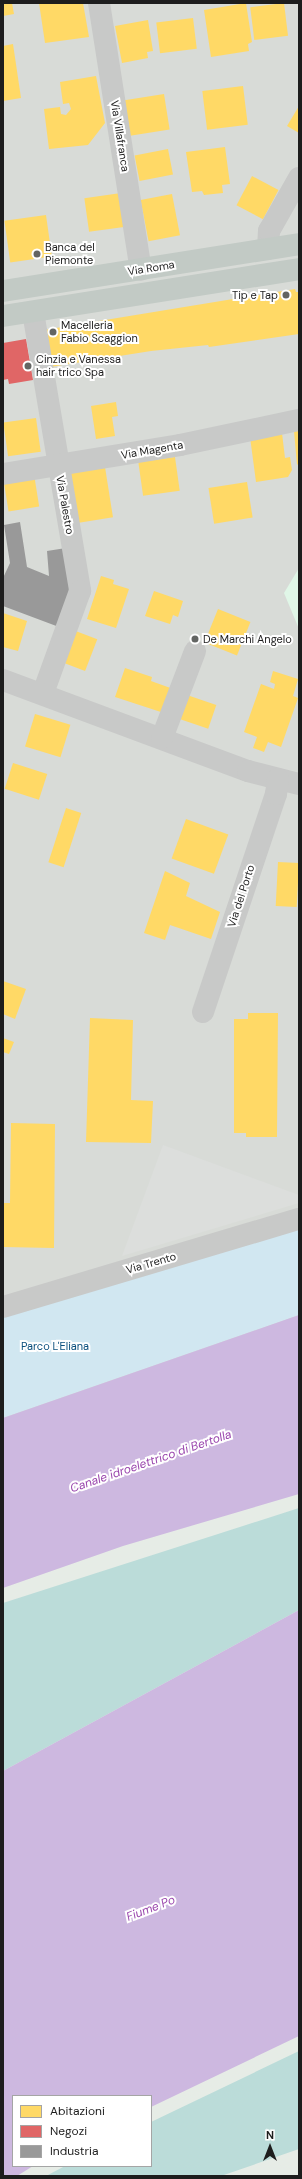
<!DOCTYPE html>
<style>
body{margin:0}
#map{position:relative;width:302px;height:2179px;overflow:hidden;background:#e6ece6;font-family:"DM Sans",sans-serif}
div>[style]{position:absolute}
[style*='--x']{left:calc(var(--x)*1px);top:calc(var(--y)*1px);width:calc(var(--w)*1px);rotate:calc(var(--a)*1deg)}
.residential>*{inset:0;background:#d8dbd7;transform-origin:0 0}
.education>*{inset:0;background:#e0f6e7}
.forest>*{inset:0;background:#bbdcd9}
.park>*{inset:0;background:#d1e7f1}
.parking>*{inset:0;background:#dcdedc}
.water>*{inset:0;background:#cdb8e0}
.homes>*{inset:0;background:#ffd966;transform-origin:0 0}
.shops>*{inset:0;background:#e06666}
.industry>*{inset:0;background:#999}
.minor>*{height:22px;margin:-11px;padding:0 11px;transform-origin:11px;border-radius:11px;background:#c8c9c8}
.secondary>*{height:22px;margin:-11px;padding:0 11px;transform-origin:11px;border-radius:11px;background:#c2cac5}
.dots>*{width:11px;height:11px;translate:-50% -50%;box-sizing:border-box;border:2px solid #fff;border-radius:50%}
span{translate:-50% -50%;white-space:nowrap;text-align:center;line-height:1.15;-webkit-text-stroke:4px #fff;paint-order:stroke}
.street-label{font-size:11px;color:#1d1d1d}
.poi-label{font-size:11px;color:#1d1d1d}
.left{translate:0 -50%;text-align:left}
.right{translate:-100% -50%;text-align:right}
.park-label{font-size:11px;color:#0a4f7d}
.water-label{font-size:12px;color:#9b48ae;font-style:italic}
.frame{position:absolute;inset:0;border:4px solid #1d1d1d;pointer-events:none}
.legend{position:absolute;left:12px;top:2095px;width:140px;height:72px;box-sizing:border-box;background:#fff;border:1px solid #a5a5a5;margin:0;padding:5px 7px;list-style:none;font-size:12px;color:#1d1d1d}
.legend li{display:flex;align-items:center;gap:8px;height:20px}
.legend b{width:20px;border:1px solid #a5a5a5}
.north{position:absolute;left:250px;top:2127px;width:40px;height:40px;-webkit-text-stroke:3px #fff;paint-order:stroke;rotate:0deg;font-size:11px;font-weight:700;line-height:16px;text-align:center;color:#1d1d1d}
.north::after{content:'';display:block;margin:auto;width:14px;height:18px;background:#1d1d1d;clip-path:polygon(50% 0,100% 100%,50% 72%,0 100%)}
</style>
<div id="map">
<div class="residential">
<div style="left:3px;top:3px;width:296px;height:1415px"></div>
</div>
<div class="education">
<div style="clip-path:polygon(299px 568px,299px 629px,284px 593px)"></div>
</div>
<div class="forest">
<div style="clip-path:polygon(299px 1508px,299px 1610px,3px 1771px,3px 1603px)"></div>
<div style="clip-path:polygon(299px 2051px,299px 2149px,221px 2176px,46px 2176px,65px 2166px,151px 2166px,151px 2122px)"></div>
</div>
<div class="park">
<div style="clip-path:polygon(299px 1226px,299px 1315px,3px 1418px,3px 1308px)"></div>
</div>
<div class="parking">
<div style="clip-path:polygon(163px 1145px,299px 1195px,299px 1203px,122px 1256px)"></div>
</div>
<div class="water">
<div style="clip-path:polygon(299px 1315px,299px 1494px,123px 1546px,3px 1588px,3px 1418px)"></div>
<div style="clip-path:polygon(299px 1610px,299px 2036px,151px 2107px,151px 2096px,13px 2096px,13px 2166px,33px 2166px,17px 2176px,3px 2176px,3px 1771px)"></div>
</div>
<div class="homes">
<div style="clip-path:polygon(3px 3px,12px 3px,14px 14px,3px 16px)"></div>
<div style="clip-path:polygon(39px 3px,83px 3px,89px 37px,45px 43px)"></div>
<div style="clip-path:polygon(246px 3px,252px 42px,248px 44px,249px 51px,211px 57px,204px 10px)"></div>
<div style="left:284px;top:3px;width:33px;height:34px;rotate:83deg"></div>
<div style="left:193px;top:18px;width:31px;height:37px;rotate:83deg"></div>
<div style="clip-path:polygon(148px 20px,153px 51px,147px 52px,148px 58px,122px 63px,115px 26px)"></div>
<div style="clip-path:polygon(13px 44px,21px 98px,3px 101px,3px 46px)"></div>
<div style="clip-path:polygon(96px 76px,105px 123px,88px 145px,49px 149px,44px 109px,60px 107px,61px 114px,66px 115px,71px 109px,69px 103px,63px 104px,60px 82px)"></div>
<div style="left:243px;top:86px;width:39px;height:41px;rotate:83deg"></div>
<div style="left:164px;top:94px;width:36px;height:40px;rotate:81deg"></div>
<div style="clip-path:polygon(299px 106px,299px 133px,287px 126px)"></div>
<div style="clip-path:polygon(225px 147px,230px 184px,222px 185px,223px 193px,204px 195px,202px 191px,192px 192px,186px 152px)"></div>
<div style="left:168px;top:149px;width:26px;height:34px;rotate:79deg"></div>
<div style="left:252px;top:176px;width:30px;height:33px;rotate:28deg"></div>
<div style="left:121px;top:193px;width:34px;height:37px;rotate:82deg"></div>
<div style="left:172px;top:194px;width:42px;height:32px;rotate:79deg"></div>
<div style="left:46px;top:215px;width:42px;height:42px;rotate:82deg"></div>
<div style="clip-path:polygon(295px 289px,296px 292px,299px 292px,299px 334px,209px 347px,208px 345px,151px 351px,50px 367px,44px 330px)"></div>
<div style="clip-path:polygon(116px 402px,118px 416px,112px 417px,115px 436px,96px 439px,91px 406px)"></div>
<div style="left:36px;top:418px;width:34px;height:33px;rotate:82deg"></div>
<div style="clip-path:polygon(299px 430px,299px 463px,297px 465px,294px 431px)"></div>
<div style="clip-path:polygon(282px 433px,285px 458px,290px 457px,292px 470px,288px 477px,256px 482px,250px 437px)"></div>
<div style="left:175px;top:457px;width:34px;height:37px;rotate:82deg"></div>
<div style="left:105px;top:467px;width:51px;height:36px;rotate:81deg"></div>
<div style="left:34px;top:474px;width:33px;height:31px;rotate:81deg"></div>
<div style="left:247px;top:482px;width:36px;height:39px;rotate:81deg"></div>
<div style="clip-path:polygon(101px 576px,114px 580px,113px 584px,129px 589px,116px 628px,87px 619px)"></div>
<div style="clip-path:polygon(154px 591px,183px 601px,178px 617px,173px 615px,170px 624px,145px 616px)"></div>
<div style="left:218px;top:609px;width:35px;height:36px;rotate:22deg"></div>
<div style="clip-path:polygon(3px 613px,27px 621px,18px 651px,3px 647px)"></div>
<div style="left:73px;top:630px;width:26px;height:34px;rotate:21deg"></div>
<div style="clip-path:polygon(125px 668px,152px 677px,151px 681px,176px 690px,167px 714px,115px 697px)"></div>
<div style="clip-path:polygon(273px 671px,298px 679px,293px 696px,298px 698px,281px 747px,268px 742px,264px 752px,253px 748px,257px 737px,244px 732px,261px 684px,274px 689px,275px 684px,270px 682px)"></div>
<div style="left:187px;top:695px;width:31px;height:25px;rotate:19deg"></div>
<div style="left:35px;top:714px;width:37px;height:34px;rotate:17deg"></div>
<div style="left:13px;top:763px;width:36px;height:27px;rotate:18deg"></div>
<div style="left:66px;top:808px;width:16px;height:57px;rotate:18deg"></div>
<div style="left:186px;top:819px;width:45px;height:42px;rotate:20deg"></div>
<div style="left:278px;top:862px;width:21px;height:44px;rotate:3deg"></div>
<div style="clip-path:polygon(165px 871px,190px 883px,186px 896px,220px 912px,211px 939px,170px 925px,165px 940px,144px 933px)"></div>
<div style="clip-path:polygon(3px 981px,26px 989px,15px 1019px,3px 1014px)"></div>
<div style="clip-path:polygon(248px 1013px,278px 1013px,277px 1137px,246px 1137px,246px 1133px,234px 1133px,234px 1019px,248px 1019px)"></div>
<div style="clip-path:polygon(90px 1018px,133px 1020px,131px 1100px,153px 1101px,151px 1143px,86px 1142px)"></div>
<div style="clip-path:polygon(3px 1038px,14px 1042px,9px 1054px,3px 1052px)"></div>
<div style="clip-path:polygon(11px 1123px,55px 1124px,54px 1248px,3px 1247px,3px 1203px,10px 1203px)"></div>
</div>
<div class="shops">
<div style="clip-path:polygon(26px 339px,33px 380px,9px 384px,8px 379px,3px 380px,3px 343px)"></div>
</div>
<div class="industry">
<div style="clip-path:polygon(20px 522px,27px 567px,49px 576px,47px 551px,66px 548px,73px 590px,59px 627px,3px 606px,3px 578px,10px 563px,4px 525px)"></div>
</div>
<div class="minor">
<div style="--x:99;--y:3;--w:270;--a:81.1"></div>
<div style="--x:268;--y:249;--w:18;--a:-87"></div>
<div style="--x:269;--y:231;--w:61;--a:-60.5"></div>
<div style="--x:33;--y:312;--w:283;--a:80.4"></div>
<div style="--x:80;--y:591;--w:109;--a:109.9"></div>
<div style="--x:3;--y:474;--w:179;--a:-9.3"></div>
<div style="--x:180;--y:445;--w:122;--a:-11.9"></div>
<div style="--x:3;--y:680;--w:261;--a:20.4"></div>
<div style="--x:248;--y:771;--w:53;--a:14.3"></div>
<div style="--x:162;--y:738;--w:93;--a:-69.2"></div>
<div style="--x:203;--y:1012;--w:230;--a:-71.5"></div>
<div style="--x:276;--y:794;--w:15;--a:-82"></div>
<div style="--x:3;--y:1307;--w:309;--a:-16.6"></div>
</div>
<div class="secondary">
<div style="--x:3;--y:291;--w:300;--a:-9"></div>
<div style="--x:3;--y:316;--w:300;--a:-9"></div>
</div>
<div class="dots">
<div style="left:37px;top:254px;background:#636563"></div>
<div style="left:286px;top:295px;background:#636563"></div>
<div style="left:53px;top:332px;background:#636563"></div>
<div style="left:28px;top:366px;background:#636563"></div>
<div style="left:195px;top:639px;background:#636563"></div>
</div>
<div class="street-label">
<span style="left:120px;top:136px;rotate:81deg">Via Villafranca</span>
<span style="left:151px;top:268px;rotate:-9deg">Via Roma</span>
<span style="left:152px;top:450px;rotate:-10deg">Via Magenta</span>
<span style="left:65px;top:505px;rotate:80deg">Via Palestro</span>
<span style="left:241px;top:896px;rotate:-72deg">Via del Porto</span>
<span style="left:151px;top:1263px;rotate:-16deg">Via Trento</span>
</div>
<div class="poi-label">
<span class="left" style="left:45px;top:254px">Banca del<br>Piemonte</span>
<span class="right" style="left:278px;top:295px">Tip e Tap</span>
<span class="left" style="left:61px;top:332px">Macelleria<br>Fabio Scaggion</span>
<span class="left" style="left:36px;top:366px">Cinzia e Vanessa<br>hair trico Spa</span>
<span class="left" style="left:203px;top:639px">De Marchi Angelo</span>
</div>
<div class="park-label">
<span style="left:55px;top:1346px">Parco L'Eliana</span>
</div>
<div class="water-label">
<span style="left:151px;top:1462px;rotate:-19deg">Canale idroelettrico di Bertolla</span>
<span style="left:151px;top:1909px;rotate:-21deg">Fiume Po</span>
</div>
<div class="frame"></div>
<ul class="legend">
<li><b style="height:11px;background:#ffd966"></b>Abitazioni</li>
<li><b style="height:11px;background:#e06666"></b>Negozi</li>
<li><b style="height:11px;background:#999"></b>Industria</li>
</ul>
<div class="north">N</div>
</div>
